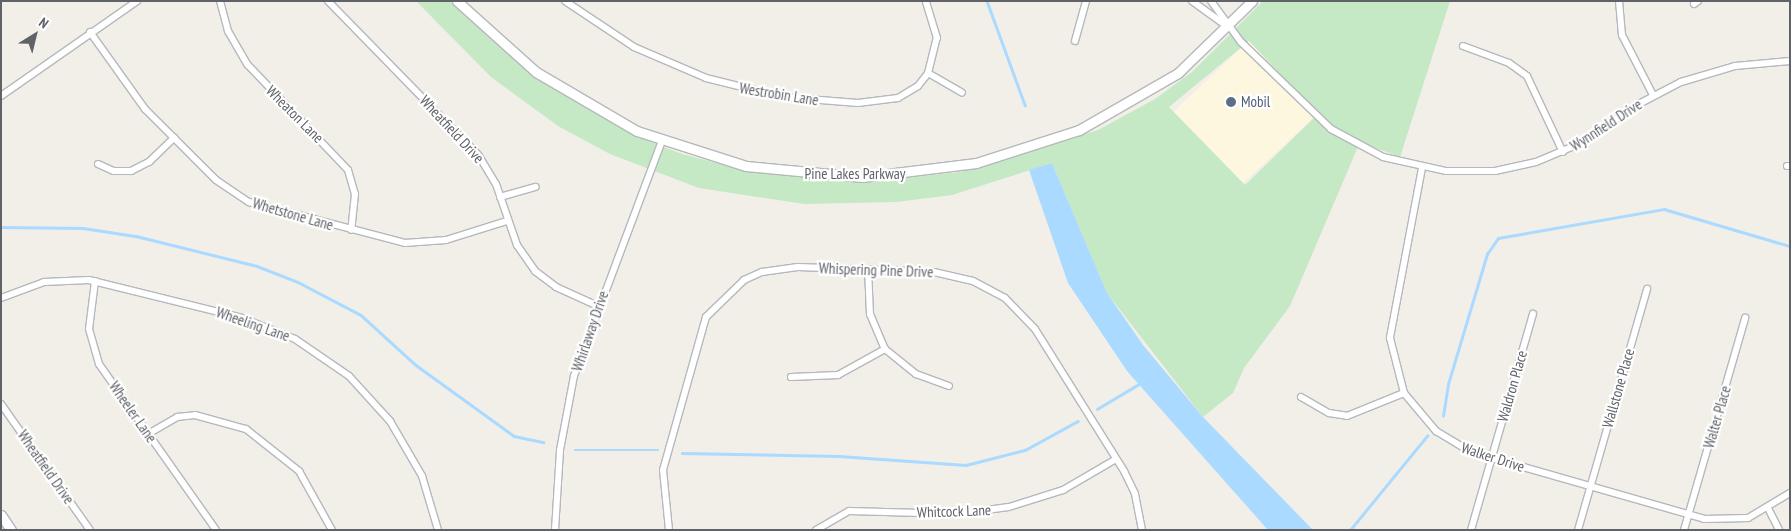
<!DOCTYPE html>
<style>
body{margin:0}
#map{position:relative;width:1791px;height:531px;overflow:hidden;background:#f1efe8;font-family:"PT Sans Narrow",sans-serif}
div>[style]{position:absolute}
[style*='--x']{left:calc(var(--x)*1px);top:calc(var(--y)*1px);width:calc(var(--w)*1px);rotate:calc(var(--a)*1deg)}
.commercial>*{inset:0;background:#fef7e0;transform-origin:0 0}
.green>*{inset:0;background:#c5e8c5}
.water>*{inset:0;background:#aadaff}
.stream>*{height:2.5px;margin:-1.25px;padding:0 1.25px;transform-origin:1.25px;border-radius:1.25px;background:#aadaff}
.roads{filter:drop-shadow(1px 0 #b5b8bc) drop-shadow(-1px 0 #b5b8bc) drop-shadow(0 1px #b5b8bc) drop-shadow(0 -1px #b5b8bc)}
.street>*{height:6px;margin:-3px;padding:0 3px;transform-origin:3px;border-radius:3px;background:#fff}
.secondary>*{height:9px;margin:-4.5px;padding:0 4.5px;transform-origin:4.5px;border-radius:4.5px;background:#fff}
.dots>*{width:14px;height:14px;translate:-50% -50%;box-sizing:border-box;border:2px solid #fff;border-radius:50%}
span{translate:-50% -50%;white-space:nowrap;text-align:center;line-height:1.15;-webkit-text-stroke:4.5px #fff;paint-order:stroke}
.street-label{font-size:15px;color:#5f6368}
.service-label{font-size:15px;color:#4e5e75}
.left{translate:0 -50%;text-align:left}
.frame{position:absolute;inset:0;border:2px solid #5f6368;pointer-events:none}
.north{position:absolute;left:10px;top:10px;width:50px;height:50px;-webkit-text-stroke:4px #fff;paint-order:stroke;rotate:36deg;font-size:14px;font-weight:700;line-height:20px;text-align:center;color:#5f6368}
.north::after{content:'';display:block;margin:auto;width:18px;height:22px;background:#5f6368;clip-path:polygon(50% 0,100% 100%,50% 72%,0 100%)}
</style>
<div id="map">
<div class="commercial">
<div style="left:1249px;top:41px;width:100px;height:104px;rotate:47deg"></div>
</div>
<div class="green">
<div style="clip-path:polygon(evenodd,416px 1px,451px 1px,534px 77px,638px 137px,682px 154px,750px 172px,865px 182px,960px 172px,1098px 130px,1155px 99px,1192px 72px,1263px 1px,1450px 1px,1400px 157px,1360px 142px,1290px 306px,1244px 368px,1233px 393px,1203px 417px,1107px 293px,1052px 163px,952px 195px,896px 202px,804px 204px,699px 188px,610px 154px,558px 126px,491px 77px,416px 1px,1249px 41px,1318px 114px,1245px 185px,1169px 107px,1249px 41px)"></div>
</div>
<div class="water">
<div style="clip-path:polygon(1052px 163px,1107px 293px,1143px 345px,1203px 417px,1313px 530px,1268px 530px,1127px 371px,1068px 283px,1029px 170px)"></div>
</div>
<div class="stream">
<div style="--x:987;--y:1;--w:111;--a:69.9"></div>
<div style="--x:1;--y:227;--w:82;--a:0.7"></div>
<div style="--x:83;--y:228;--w:54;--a:8.6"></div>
<div style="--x:136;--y:236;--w:125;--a:13.9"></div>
<div style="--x:257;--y:266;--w:44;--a:21.3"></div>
<div style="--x:298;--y:282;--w:71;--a:27.6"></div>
<div style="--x:361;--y:315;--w:74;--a:42.3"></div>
<div style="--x:416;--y:365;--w:121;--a:35.9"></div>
<div style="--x:514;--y:436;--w:30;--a:12"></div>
<div style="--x:1097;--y:409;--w:49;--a:-30.8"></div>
<div style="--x:1443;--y:416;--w:32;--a:-81"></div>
<div style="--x:1448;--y:384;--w:136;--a:-73.3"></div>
<div style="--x:1487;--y:254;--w:19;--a:-55"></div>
<div style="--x:1498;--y:238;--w:169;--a:-9.9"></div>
<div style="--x:1664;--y:209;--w:131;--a:16.4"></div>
<div style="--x:575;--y:450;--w:83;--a:0"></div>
<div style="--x:682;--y:453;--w:157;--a:1.1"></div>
<div style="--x:839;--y:456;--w:127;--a:4.1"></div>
<div style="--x:966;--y:465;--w:61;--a:-14.3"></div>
<div style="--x:1025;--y:450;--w:60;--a:-28.7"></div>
<div style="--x:1350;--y:530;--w:122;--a:-50.7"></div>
</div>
<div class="roads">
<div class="street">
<div style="--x:220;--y:1;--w:31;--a:75"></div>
<div style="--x:228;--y:31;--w:39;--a:60"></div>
<div style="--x:248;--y:65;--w:145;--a:46.4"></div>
<div style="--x:348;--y:170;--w:25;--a:74"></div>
<div style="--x:355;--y:194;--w:36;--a:96"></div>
<div style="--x:328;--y:1;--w:216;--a:45.7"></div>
<div style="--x:479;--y:156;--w:33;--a:59"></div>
<div style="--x:496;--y:184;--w:65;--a:71"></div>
<div style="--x:517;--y:245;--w:32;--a:55"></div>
<div style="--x:535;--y:271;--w:26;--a:37"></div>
<div style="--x:556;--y:287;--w:46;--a:24.3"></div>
<div style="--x:565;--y:1;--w:83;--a:33.7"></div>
<div style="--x:634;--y:47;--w:78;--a:23.3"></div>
<div style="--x:706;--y:78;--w:79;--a:13.9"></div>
<div style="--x:783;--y:97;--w:75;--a:4.6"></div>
<div style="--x:858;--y:103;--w:40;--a:-7.1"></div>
<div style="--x:898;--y:98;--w:23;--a:-31"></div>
<div style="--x:918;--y:86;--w:16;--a:-52"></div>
<div style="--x:928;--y:73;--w:36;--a:-76"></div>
<div style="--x:937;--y:38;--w:39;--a:-107"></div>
<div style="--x:1192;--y:1;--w:44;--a:35.8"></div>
<div style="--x:1211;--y:1;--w:51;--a:53.8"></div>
<div style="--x:1241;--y:42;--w:125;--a:44"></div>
<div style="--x:1331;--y:129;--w:59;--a:28.3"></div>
<div style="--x:1383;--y:157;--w:65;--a:12.5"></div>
<div style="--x:1446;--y:171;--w:49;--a:0"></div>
<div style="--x:1495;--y:171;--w:42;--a:-12.4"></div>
<div style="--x:1536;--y:162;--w:49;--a:-22.9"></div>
<div style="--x:1581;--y:143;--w:65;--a:-34.4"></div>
<div style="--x:1635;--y:106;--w:52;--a:-27.6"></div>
<div style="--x:1681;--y:82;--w:56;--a:-16.5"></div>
<div style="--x:1735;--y:66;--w:55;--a:-5.2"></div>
<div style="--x:1619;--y:1;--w:34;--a:85"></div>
<div style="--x:1622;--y:35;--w:68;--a:62.7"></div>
<div style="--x:1694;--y:4;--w:5;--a:-37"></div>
<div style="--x:90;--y:32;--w:95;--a:54.5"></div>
<div style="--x:145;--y:109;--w:100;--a:45"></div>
<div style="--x:216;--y:180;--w:40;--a:34"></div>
<div style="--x:249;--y:202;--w:161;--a:14.7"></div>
<div style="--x:405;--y:243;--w:41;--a:-4.2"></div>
<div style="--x:446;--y:240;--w:64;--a:-17.3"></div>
<div style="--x:1075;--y:41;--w:41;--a:-74.6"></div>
<div style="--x:1463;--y:46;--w:49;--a:20.3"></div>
<div style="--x:1509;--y:63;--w:22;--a:36"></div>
<div style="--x:1527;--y:76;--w:84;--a:64.7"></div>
<div style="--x:928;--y:73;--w:39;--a:30"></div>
<div style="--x:1;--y:96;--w:166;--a:-34.9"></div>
<div style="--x:98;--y:164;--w:17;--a:24"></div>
<div style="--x:114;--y:171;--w:17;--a:0"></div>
<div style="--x:131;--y:171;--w:20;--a:-27"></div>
<div style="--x:149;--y:162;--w:35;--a:-44"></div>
<div style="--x:1787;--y:166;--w:3;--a:0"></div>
<div style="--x:1422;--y:168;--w:173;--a:100.7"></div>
<div style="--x:1390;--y:338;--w:57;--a:75.7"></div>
<div style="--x:1404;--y:393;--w:50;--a:49.9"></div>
<div style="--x:1436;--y:431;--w:41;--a:31"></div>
<div style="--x:1471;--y:452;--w:242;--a:16"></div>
<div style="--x:1704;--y:519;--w:44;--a:-1.3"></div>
<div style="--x:1748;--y:518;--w:49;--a:-30.8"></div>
<div style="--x:500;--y:197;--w:37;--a:-16"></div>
<div style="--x:868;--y:269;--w:45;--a:87.5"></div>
<div style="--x:870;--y:314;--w:38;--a:67"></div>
<div style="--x:885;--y:349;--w:40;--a:39"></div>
<div style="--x:916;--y:374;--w:35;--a:20"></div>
<div style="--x:95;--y:281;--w:48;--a:97.1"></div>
<div style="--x:89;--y:329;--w:36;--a:74"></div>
<div style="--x:99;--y:364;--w:203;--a:54.8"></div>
<div style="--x:1;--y:298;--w:46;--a:-20.4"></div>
<div style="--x:44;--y:282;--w:45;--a:-2.5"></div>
<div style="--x:89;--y:280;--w:158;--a:13.9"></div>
<div style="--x:242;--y:318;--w:57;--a:21.6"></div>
<div style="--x:295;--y:339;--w:65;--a:34.4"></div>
<div style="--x:349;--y:376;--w:61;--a:47.7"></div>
<div style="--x:390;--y:421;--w:64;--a:59.8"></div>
<div style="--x:422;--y:476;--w:56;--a:73.5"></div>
<div style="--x:791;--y:377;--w:47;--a:-2.4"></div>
<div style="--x:838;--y:375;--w:54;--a:-29"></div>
<div style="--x:1301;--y:397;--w:32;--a:30"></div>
<div style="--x:1329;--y:413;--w:18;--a:9"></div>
<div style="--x:1347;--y:416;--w:61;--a:-22"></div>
<div style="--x:1;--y:404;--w:154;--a:54.8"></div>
<div style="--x:148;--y:434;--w:34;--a:-30"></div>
<div style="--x:177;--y:417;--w:18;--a:-6"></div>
<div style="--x:195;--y:415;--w:53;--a:15.4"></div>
<div style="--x:246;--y:429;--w:68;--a:38.4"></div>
<div style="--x:299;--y:471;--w:68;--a:60.8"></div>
<div style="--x:1769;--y:510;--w:22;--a:63"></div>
<div style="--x:555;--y:530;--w:80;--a:-86.4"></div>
<div style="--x:560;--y:450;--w:75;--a:-79.3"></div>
<div style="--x:574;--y:376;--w:251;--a:-69.5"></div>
<div style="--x:669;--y:530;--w:60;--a:-95.7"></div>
<div style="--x:663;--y:470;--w:159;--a:-74.3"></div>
<div style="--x:706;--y:317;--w:53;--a:-44.2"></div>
<div style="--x:744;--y:280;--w:20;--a:-24"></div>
<div style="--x:762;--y:272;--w:36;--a:-8"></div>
<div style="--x:798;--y:267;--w:136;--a:2.1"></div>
<div style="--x:934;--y:272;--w:40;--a:13"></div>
<div style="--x:973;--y:281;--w:36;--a:28"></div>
<div style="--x:1005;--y:298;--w:43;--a:45.9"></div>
<div style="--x:1035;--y:329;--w:168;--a:57.9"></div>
<div style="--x:1124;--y:471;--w:25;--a:64"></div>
<div style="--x:1135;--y:494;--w:37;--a:79"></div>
<div style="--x:816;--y:530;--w:38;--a:-30"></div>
<div style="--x:849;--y:511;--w:108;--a:1.6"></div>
<div style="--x:957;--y:514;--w:52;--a:-7.7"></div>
<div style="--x:1009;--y:507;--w:57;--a:-17.5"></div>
<div style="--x:1063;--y:490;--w:61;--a:-30.3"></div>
<div style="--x:1471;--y:530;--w:225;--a:-74"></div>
<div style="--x:1578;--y:530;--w:251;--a:-74"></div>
<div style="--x:1684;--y:530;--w:221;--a:-73.9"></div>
</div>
<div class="secondary">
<div style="--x:457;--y:1;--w:106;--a:41.9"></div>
<div style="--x:536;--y:72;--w:117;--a:30.3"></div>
<div style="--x:637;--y:131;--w:114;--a:17.8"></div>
<div style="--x:746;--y:166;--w:117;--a:5.4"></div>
<div style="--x:862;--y:177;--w:115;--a:-7"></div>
<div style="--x:976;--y:163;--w:108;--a:-17.8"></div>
<div style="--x:1079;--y:130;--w:114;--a:-29.9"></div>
<div style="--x:1178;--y:73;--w:103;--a:-44.2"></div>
<div style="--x:1;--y:515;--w:18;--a:56"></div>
</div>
</div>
<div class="dots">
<div style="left:1231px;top:102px;background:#5c6f8a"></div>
</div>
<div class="street-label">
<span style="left:779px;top:94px;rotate:9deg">Westrobin Lane</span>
<span style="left:295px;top:114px;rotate:45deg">Wheaton Lane</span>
<span style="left:1606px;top:125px;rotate:-33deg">Wynnfield Drive</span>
<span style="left:452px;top:129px;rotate:47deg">Wheatfield Drive</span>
<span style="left:855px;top:174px">Pine Lakes Parkway</span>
<span style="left:293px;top:214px;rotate:16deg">Whetstone Lane</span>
<span style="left:876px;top:270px;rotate:2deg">Whispering Pine Drive</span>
<span style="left:253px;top:324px;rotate:19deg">Wheeling Lane</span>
<span style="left:590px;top:331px;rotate:-71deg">Whirlaway Drive</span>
<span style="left:1512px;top:386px;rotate:-74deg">Waldron Place</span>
<span style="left:1618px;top:388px;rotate:-74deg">Wallstone Place</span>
<span style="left:133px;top:412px;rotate:55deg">Wheeler Lane</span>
<span style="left:1717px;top:417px;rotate:-74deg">Walter Place</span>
<span style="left:1493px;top:457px;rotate:18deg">Walker Drive</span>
<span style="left:46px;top:467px;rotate:55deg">Wheatfield Drive</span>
<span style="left:954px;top:511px;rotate:-2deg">Whitcock Lane</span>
</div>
<div class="service-label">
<span class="left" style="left:1241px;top:102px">Mobil</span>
</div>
<div class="frame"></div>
<div class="north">N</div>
</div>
